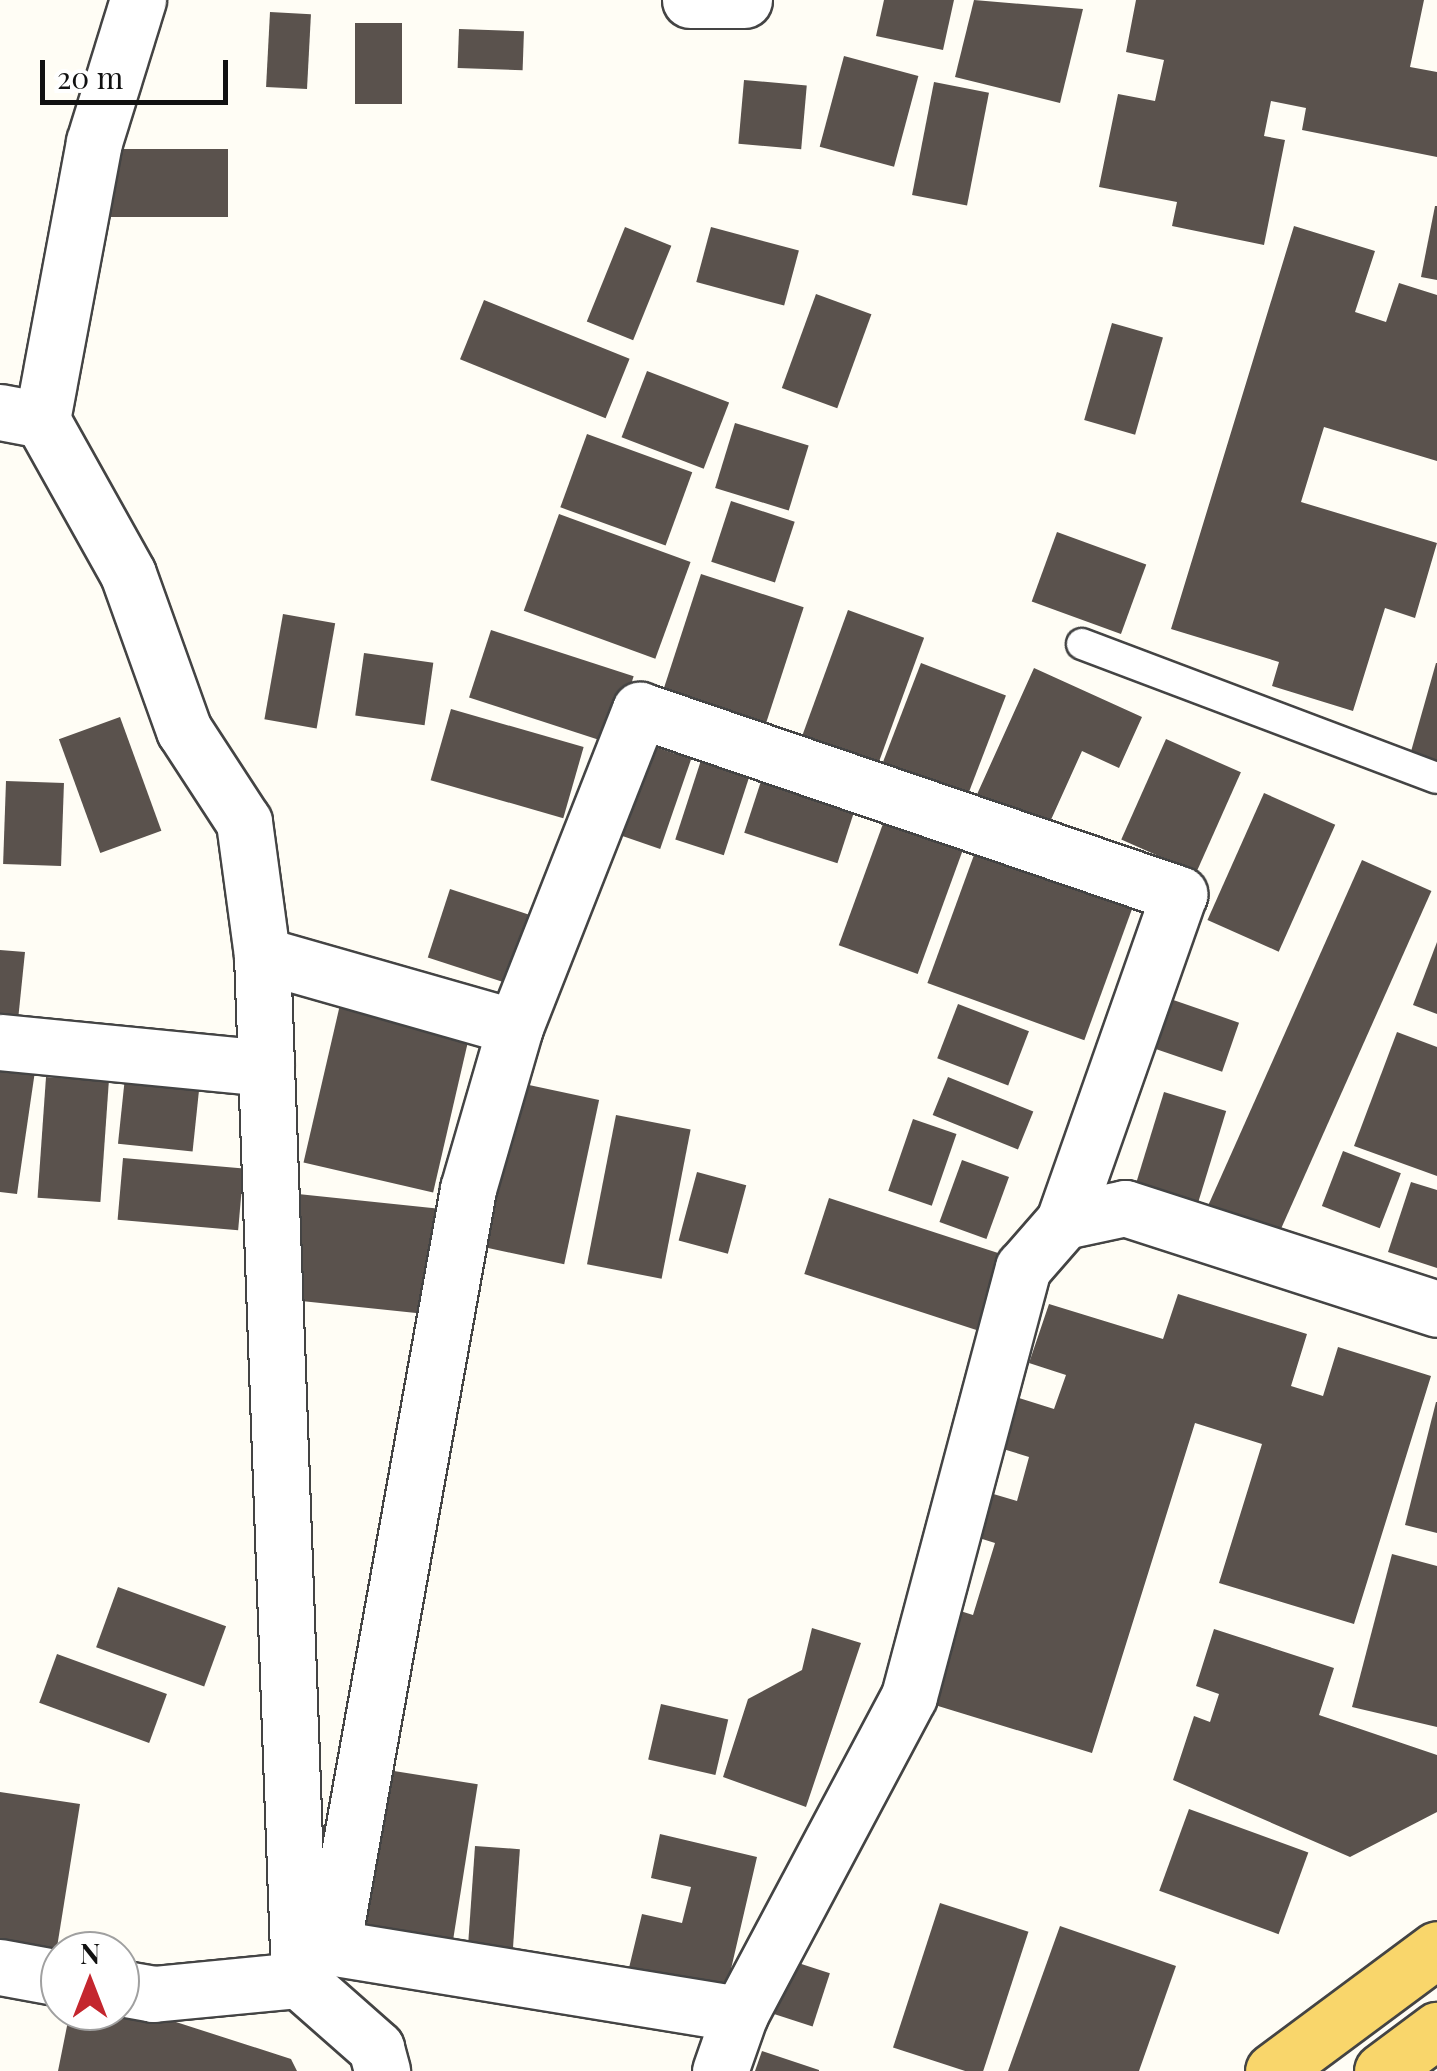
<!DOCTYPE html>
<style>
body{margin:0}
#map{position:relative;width:1437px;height:2071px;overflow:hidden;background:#fffdf5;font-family:"Playfair Display",serif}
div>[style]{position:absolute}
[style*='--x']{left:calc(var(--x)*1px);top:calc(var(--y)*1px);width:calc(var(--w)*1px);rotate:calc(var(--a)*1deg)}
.building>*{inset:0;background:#5a524d;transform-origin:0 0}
.roads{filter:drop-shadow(2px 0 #444) drop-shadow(-2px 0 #444) drop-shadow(0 2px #444) drop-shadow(0 -2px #444)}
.lane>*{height:30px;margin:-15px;padding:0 15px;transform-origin:15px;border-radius:15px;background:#fff}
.street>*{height:55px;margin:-27.5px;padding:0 27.5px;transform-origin:27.5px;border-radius:27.5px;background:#fff}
.primary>*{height:55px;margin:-27.5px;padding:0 27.5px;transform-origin:27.5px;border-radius:27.5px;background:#f9d66b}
span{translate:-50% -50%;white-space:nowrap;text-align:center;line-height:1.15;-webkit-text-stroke:10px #fff;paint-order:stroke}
.north{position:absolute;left:40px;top:1931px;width:100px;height:100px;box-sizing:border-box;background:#fff;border:2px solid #a0a0a0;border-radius:50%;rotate:0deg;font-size:28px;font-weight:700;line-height:40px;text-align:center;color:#111}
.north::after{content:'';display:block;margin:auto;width:35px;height:45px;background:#c4262e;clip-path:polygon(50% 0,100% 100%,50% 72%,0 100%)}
.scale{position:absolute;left:40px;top:60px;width:188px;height:45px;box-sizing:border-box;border:5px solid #111;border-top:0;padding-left:12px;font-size:30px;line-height:35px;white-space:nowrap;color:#111;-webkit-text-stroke:8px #fff;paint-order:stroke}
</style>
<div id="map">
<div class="building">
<div style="clip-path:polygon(884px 0,954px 0,943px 50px,876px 36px)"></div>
<div style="clip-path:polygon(974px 0,1083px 9px,1060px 103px,955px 77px)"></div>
<div style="clip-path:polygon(1136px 0,1424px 0,1410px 67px,1437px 72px,1437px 157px,1302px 130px,1306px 108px,1271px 101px,1264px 136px,1285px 140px,1264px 245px,1172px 226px,1177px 202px,1099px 187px,1118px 94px,1155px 101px,1164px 60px,1126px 52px)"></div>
<div style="left:270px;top:12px;width:41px;height:75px;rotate:3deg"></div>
<div style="left:355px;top:23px;width:47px;height:81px"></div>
<div style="left:459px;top:29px;width:65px;height:39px;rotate:2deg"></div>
<div style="left:844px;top:56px;width:77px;height:94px;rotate:15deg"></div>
<div style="left:744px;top:80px;width:63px;height:64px;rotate:5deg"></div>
<div style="left:934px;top:82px;width:56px;height:115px;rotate:11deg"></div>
<div style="left:105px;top:149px;width:123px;height:68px"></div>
<div style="clip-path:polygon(1435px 206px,1437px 206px,1437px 280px,1421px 277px)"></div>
<div style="clip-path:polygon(1294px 226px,1375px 251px,1355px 312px,1386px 322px,1399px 283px,1437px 295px,1437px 461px,1324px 427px,1301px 502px,1437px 543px,1415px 618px,1385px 608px,1353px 711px,1272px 686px,1279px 662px,1171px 629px)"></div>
<div style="left:625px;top:227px;width:50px;height:102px;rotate:22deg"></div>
<div style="left:711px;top:227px;width:91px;height:57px;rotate:15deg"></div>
<div style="left:816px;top:294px;width:59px;height:100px;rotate:20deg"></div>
<div style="left:484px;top:300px;width:157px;height:64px;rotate:22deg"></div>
<div style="left:1112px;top:323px;width:53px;height:101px;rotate:16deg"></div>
<div style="left:647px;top:371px;width:88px;height:71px;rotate:21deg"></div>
<div style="left:735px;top:423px;width:77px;height:68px;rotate:17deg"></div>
<div style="left:587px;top:434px;width:112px;height:78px;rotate:20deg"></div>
<div style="left:731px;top:501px;width:67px;height:64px;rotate:18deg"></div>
<div style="left:559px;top:514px;width:140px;height:103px;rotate:20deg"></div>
<div style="left:1057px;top:532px;width:95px;height:74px;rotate:20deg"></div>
<div style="left:701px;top:574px;width:108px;height:123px;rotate:18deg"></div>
<div style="left:848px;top:610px;width:81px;height:141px;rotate:20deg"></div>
<div style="left:283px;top:614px;width:53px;height:107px;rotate:10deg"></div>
<div style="left:491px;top:630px;width:150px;height:71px;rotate:18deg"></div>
<div style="left:364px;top:653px;width:70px;height:63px;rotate:8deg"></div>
<div style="left:921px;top:663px;width:91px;height:111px;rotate:21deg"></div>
<div style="clip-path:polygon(1436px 663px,1437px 663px,1437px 763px,1410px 755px)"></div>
<div style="clip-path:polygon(1034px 668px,1142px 717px,1119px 768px,1082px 751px,1045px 833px,974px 801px)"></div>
<div style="left:451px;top:709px;width:138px;height:74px;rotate:16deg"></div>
<div style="left:120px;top:717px;width:121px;height:65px;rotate:70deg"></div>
<div style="left:1166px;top:739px;width:82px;height:110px;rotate:24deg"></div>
<div style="left:641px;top:742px;width:53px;height:95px;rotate:19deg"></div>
<div style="left:704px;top:751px;width:51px;height:93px;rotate:18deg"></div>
<div style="left:764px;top:772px;width:98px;height:64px;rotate:18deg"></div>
<div style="left:6px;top:781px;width:58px;height:83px;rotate:2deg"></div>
<div style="left:1264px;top:793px;width:78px;height:139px;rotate:24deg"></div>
<div style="left:888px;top:810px;width:84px;height:144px;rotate:20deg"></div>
<div style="left:978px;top:844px;width:167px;height:148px;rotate:20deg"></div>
<div style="left:1362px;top:860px;width:76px;height:384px;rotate:24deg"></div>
<div style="left:450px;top:889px;width:92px;height:72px;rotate:18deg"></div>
<div style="clip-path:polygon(1437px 942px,1437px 1014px,1413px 1005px)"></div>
<div style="clip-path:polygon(0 950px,25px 952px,17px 1030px,0 1028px)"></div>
<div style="left:1153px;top:993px;width:91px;height:52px;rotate:19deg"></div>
<div style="left:342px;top:996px;width:133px;height:171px;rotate:13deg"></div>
<div style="left:958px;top:1004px;width:76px;height:58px;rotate:21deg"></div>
<div style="clip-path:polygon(1397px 1032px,1437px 1047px,1437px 1176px,1354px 1146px)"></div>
<div style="clip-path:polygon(0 1066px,35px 1071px,17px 1194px,0 1192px)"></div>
<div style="left:46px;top:1077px;width:63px;height:121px;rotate:4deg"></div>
<div style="left:125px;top:1077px;width:75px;height:67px;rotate:6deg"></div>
<div style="left:948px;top:1077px;width:92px;height:41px;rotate:22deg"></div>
<div style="left:515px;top:1082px;width:86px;height:168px;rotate:12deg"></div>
<div style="left:1164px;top:1092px;width:65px;height:95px;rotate:17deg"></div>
<div style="left:616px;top:1115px;width:76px;height:152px;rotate:11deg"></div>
<div style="left:913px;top:1119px;width:46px;height:76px;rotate:19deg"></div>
<div style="left:1343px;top:1151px;width:62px;height:59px;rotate:21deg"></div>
<div style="left:123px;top:1158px;width:121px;height:62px;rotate:5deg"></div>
<div style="left:962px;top:1160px;width:50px;height:66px;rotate:20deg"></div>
<div style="left:697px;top:1172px;width:51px;height:71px;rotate:15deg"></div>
<div style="clip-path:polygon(1411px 1182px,1437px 1190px,1437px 1268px,1388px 1252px)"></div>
<div style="left:298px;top:1194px;width:154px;height:106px;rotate:6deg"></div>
<div style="left:829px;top:1198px;width:181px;height:80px;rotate:18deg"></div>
<div style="clip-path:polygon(1178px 1294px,1307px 1334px,1291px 1386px,1323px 1396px,1338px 1347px,1431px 1376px,1354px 1624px,1219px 1583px,1262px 1444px,1195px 1423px,1092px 1753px,925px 1702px,954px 1609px,973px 1615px,995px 1543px,976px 1537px,990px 1493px,1017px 1501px,1029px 1457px,1003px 1449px,1019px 1398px,1054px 1409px,1066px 1375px,1029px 1363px,1049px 1304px,1163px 1339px)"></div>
<div style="clip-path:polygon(1436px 1402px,1437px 1402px,1437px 1533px,1405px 1525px)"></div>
<div style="clip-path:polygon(1392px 1554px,1437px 1566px,1437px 1727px,1352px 1707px)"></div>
<div style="left:118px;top:1587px;width:115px;height:64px;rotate:20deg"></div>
<div style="clip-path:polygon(812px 1628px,861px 1643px,806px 1807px,723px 1777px,748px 1699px,802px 1670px)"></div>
<div style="clip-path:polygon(1214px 1629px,1334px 1668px,1319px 1715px,1437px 1755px,1437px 1812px,1350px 1857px,1173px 1780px,1194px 1716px,1210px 1722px,1219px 1694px,1196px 1686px)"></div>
<div style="left:57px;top:1654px;width:117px;height:52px;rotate:20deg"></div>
<div style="left:661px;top:1704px;width:69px;height:57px;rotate:13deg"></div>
<div style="left:375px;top:1768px;width:104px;height:169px;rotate:9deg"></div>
<div style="clip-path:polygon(0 1792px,80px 1804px,54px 1966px,0 1957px)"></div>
<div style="left:1189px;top:1809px;width:127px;height:87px;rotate:20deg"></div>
<div style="clip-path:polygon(660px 1834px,757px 1857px,725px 1995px,628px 1972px,642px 1914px,682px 1923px,691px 1887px,651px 1878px)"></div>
<div style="left:475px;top:1846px;width:45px;height:111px;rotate:4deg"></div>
<div style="left:940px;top:1903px;width:93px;height:152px;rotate:18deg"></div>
<div style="clip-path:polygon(1060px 1926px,1176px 1966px,1139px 2071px,1008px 2071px)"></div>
<div style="left:789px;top:1960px;width:43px;height:56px;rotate:18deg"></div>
<div style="clip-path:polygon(120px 2004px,291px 2059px,297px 2071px,58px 2071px,70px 2011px,120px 2011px)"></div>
<div style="clip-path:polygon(762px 2051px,819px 2070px,819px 2071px,755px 2071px)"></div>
</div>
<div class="roads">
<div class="lane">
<div style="--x:1082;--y:644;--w:379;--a:20.7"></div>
</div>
<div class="street">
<div style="--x:690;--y:0;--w:54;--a:0"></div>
<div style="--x:0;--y:412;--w:43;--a:10.8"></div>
<div style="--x:42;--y:420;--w:176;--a:60.8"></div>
<div style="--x:128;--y:574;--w:166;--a:70.3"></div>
<div style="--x:184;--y:730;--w:110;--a:56.9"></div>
<div style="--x:244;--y:822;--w:134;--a:82.3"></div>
<div style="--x:262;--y:955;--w:1023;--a:87.93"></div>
<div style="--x:42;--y:420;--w:283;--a:-79.4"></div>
<div style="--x:94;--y:142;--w:149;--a:-72.8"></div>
<div style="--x:262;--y:955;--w:263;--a:15.9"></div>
<div style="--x:0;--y:1042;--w:267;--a:5.6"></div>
<div style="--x:299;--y:1942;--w:447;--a:9.3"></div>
<div style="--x:740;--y:2014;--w:360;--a:-62"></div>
<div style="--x:909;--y:1696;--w:443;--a:-75.1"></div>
<div style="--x:1023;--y:1268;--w:62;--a:-48.9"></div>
<div style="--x:1064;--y:1221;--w:62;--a:-12"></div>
<div style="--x:1125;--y:1208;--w:328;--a:17.9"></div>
<div style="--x:332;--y:1948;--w:771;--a:-79.84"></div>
<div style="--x:468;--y:1189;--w:169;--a:-73.8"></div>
<div style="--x:515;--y:1027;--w:341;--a:-68.5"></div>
<div style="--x:640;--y:710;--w:570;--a:18.85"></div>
<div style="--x:1179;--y:894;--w:347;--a:109.4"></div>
<div style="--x:0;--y:1967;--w:61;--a:10.4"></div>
<div style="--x:120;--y:1988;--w:34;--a:10"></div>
<div style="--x:153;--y:1994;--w:147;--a:-5.5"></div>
<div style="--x:299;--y:1980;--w:103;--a:41.4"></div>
<div style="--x:376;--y:2048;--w:24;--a:75"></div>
<div style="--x:720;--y:2071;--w:60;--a:-70.7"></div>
</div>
<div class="primary">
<div style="--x:1273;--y:2071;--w:204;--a:-36.6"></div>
<div style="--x:1382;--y:2071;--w:69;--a:-36.7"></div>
</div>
</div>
<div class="north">N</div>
<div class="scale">20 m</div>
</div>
